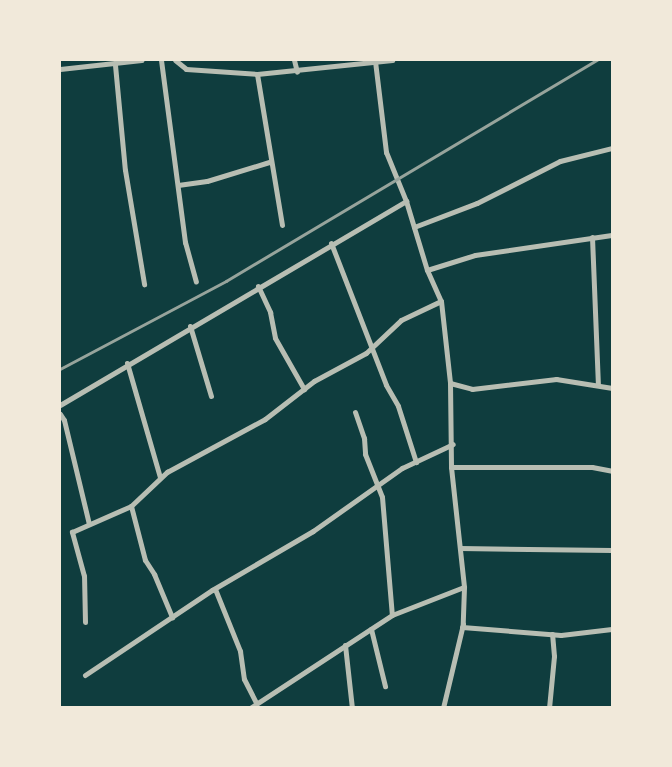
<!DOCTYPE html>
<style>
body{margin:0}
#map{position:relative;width:672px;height:767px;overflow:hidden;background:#0f3d3e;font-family:Karla,sans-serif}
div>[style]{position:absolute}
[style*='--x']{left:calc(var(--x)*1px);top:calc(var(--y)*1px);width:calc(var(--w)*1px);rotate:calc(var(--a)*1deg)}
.minor>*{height:5px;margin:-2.5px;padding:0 2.5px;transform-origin:2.5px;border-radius:2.5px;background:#b8beb3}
.rail>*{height:2.5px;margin:-1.25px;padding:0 1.25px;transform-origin:1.25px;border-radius:1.25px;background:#97a49c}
span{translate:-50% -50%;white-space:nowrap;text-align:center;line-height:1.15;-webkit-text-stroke:7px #f1e9da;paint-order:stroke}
.frame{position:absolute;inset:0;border:61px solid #f1e9da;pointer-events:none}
</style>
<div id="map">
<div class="minor">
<div style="--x:161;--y:60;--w:184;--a:82.5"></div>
<div style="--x:185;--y:242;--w:41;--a:74.6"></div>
<div style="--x:175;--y:60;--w:14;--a:39"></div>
<div style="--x:186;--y:69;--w:71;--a:4"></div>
<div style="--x:257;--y:74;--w:136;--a:-5.9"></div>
<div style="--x:294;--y:60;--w:12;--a:76"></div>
<div style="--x:375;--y:61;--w:92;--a:83.1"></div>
<div style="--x:386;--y:152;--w:53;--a:67.8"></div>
<div style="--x:406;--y:201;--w:72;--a:73.1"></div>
<div style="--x:427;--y:270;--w:34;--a:66"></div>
<div style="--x:441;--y:301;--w:82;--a:83.7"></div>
<div style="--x:450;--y:383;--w:84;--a:89.3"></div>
<div style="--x:451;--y:467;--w:121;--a:83.8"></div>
<div style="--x:464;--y:587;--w:37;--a:92"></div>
<div style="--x:463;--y:624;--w:86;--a:103.4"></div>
<div style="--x:115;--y:65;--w:105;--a:84.6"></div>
<div style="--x:125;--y:170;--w:116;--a:80.5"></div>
<div style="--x:60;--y:69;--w:82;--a:-6.3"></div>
<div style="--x:257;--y:74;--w:153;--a:80.6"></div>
<div style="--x:178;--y:185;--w:29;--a:-8"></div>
<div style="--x:207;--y:181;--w:65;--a:-17"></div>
<div style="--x:414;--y:227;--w:67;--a:-20.9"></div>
<div style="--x:477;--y:203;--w:93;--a:-26.8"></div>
<div style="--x:560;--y:161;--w:54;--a:-14"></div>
<div style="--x:592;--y:237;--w:148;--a:87.7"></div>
<div style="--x:331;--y:243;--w:152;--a:68.8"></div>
<div style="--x:386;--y:385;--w:24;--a:60"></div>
<div style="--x:398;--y:406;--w:59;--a:72.2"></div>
<div style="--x:427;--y:270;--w:50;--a:-17.4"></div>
<div style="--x:475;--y:255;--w:138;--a:-8.3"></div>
<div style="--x:258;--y:286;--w:29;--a:65"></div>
<div style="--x:270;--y:312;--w:26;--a:79"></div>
<div style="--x:275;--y:338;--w:59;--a:60.4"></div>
<div style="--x:190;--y:326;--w:73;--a:73.3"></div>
<div style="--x:127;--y:363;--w:119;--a:73.9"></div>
<div style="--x:450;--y:383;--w:23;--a:15"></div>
<div style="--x:472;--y:389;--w:85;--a:-6.8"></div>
<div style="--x:556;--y:379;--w:57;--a:9.1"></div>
<div style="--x:60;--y:405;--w:402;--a:-30.5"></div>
<div style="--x:355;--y:412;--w:28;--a:71"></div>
<div style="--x:364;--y:438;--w:16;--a:86"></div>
<div style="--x:365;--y:454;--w:46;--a:68.4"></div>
<div style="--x:382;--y:497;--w:118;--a:85.2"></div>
<div style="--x:60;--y:414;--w:7;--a:56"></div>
<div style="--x:64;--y:420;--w:107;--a:76.5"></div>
<div style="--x:451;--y:467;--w:141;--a:0"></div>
<div style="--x:592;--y:467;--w:20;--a:11"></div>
<div style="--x:131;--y:506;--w:56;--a:75.5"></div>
<div style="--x:145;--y:560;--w:17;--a:57"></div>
<div style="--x:154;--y:574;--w:47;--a:67.3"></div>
<div style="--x:460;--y:548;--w:152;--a:0.8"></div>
<div style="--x:215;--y:589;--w:67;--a:68"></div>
<div style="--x:240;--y:651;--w:28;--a:82"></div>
<div style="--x:244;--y:679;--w:27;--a:63"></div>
<div style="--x:85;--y:622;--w:46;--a:-91.2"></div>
<div style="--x:84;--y:576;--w:46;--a:-105.3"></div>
<div style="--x:72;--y:532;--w:64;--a:-23.8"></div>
<div style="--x:131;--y:506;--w:50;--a:-43.4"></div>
<div style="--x:167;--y:472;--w:111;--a:-28.4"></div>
<div style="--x:265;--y:419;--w:62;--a:-37.8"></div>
<div style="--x:314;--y:381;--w:59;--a:-28.3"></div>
<div style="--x:366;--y:353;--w:48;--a:-43.3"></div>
<div style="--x:401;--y:320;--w:44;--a:-25.4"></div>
<div style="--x:462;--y:627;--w:99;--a:4.6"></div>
<div style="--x:561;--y:635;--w:51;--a:-6.7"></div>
<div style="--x:371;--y:629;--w:59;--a:76.2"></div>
<div style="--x:345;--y:645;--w:63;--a:83.7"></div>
<div style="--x:85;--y:675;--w:153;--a:-33.8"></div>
<div style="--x:212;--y:590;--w:117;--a:-30.3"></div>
<div style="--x:313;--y:531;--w:109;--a:-35.3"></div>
<div style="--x:402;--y:468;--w:56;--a:-25.2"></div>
<div style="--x:250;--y:708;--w:170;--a:-33.2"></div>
<div style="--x:392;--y:615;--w:77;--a:-21.3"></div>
<div style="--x:549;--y:708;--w:52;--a:-84.5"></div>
<div style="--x:554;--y:656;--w:22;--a:-95"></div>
</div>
<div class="rail">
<div style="--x:60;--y:369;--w:188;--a:-27.9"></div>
<div style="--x:226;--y:281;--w:432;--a:-30.8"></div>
</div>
<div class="frame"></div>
</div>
